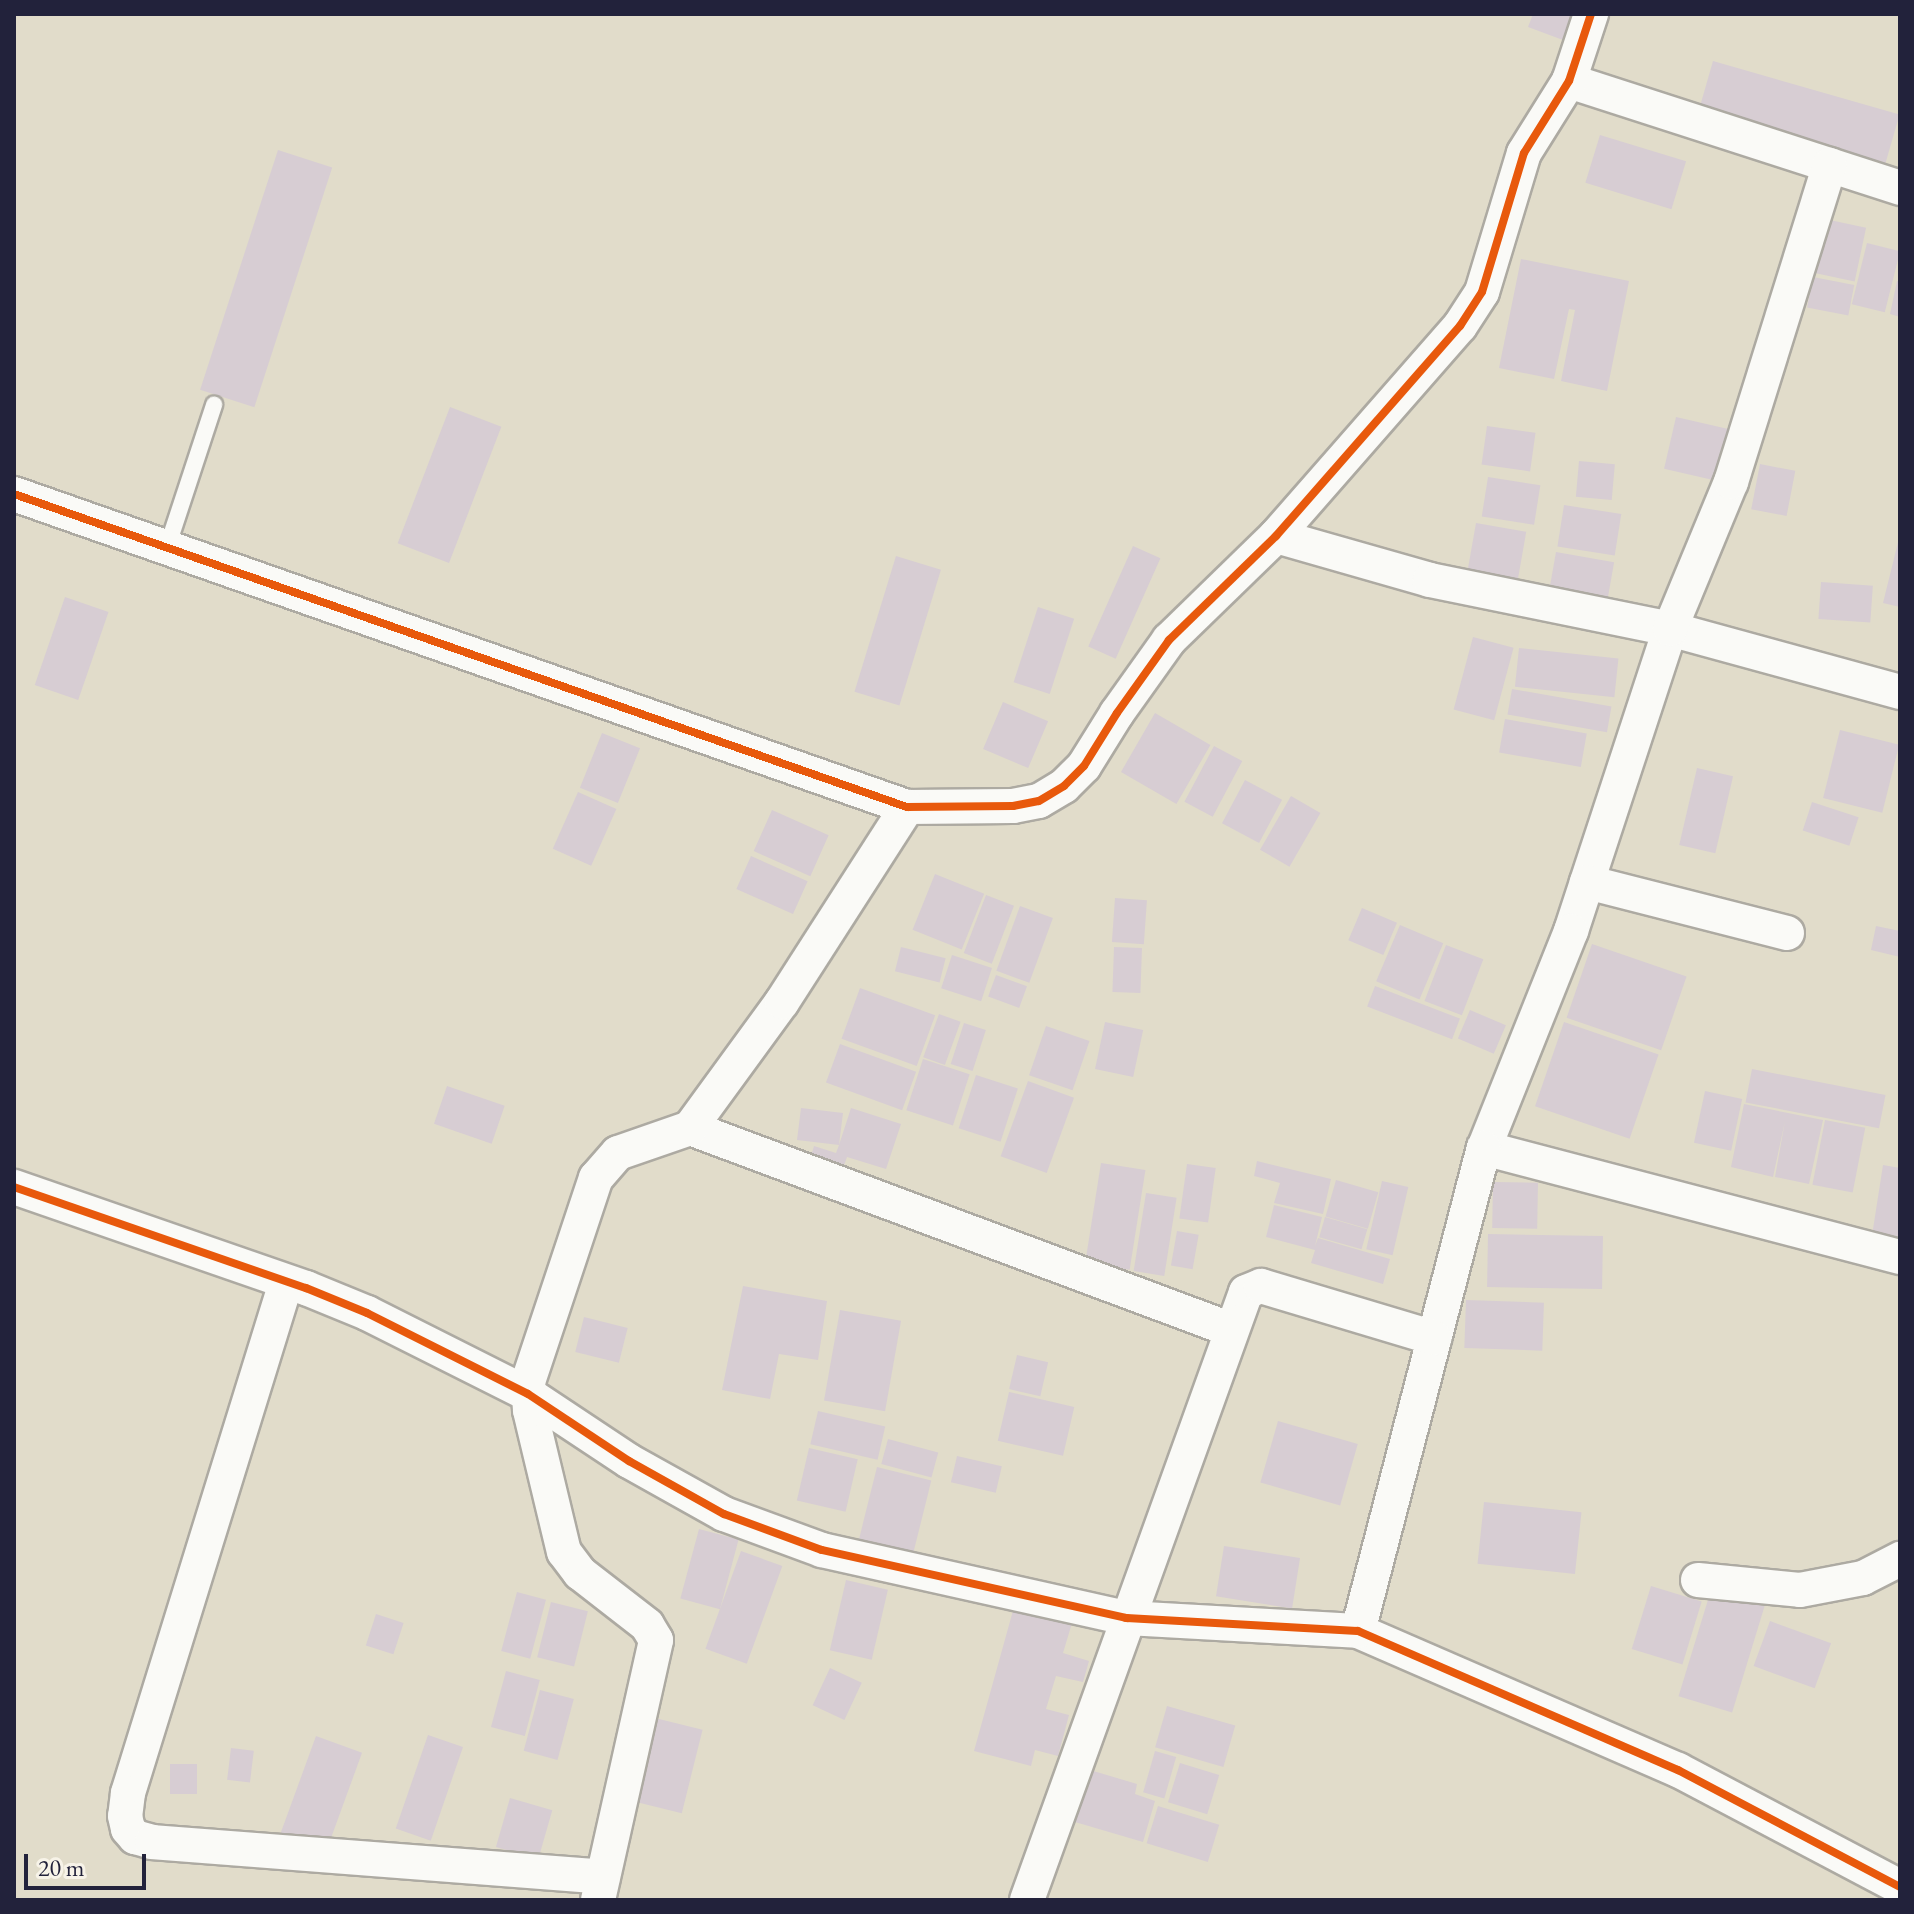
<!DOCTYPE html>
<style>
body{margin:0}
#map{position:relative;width:1914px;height:1914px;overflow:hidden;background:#e1dcca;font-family:"EB Garamond",serif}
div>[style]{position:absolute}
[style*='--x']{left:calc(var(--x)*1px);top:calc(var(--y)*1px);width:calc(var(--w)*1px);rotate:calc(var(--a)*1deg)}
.building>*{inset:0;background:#d7cdd3;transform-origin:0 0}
.roads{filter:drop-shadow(2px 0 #adaaa2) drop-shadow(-2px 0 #adaaa2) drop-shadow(0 2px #adaaa2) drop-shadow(0 -2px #adaaa2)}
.lane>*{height:16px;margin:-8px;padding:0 8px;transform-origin:8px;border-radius:8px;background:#fafaf7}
.street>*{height:34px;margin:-17px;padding:0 17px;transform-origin:17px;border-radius:17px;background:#fafaf7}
.cycleway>*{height:8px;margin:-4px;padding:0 4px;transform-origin:4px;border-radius:4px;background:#e8590c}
span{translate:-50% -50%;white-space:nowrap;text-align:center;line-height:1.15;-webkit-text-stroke:6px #f7f3e8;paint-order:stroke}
.frame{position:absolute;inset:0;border:16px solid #22223b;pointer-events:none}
.scale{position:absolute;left:24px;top:1854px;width:122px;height:36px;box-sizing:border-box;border:4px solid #22223b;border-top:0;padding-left:10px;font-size:24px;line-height:28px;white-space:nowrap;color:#22223b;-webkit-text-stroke:6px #f7f3e8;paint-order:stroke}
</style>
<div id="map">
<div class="building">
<div style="clip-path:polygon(1533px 14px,1581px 14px,1571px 43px,1528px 27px)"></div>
<div style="left:1713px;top:61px;width:194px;height:63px;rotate:16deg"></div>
<div style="left:1600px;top:135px;width:90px;height:50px;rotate:17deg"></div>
<div style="left:278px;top:150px;width:57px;height:252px;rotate:18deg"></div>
<div style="left:1825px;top:219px;width:42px;height:55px;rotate:12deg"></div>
<div style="left:1867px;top:243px;width:34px;height:63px;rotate:14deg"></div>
<div style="clip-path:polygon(1521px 259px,1629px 281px,1607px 391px,1561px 381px,1575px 310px,1569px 309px,1554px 379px,1499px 368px)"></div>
<div style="left:1813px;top:277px;width:42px;height:31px;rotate:11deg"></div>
<div style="clip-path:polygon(1897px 281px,1900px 282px,1900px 317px,1890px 314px)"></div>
<div style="left:450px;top:407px;width:55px;height:146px;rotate:21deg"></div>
<div style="left:1676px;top:417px;width:57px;height:53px;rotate:13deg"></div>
<div style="left:1487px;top:426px;width:49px;height:39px;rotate:8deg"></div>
<div style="left:1579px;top:461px;width:36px;height:36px;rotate:5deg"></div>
<div style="left:1760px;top:464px;width:36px;height:46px;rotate:11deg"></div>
<div style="left:1488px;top:477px;width:53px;height:40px;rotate:9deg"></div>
<div style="left:1564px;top:505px;width:58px;height:42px;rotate:9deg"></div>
<div style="left:1476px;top:523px;width:51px;height:59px;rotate:10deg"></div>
<div style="clip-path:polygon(1900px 534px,1900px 607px,1883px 603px)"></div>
<div style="left:1133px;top:546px;width:30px;height:110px;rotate:24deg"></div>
<div style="left:1556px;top:552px;width:59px;height:44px;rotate:10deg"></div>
<div style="left:896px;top:556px;width:47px;height:142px;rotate:17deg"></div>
<div style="left:1821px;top:582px;width:52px;height:37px;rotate:4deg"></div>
<div style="left:65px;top:597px;width:46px;height:93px;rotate:19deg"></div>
<div style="left:1038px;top:607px;width:38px;height:79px;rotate:18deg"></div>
<div style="left:1473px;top:637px;width:42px;height:75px;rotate:15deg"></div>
<div style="left:1519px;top:648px;width:100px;height:39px;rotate:6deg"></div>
<div style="left:1512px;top:689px;width:101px;height:26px;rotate:10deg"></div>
<div style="left:1003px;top:702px;width:49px;height:51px;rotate:23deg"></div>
<div style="left:1155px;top:713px;width:64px;height:68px;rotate:30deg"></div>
<div style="left:1505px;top:719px;width:83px;height:34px;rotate:10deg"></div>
<div style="left:1840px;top:730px;width:61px;height:70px;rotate:14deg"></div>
<div style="left:602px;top:733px;width:41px;height:59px;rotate:22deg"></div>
<div style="left:1214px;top:746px;width:32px;height:63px;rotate:28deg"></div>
<div style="left:1697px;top:768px;width:37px;height:79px;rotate:13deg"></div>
<div style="left:1245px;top:780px;width:42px;height:49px;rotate:28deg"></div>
<div style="left:578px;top:792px;width:42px;height:62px;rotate:24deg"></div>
<div style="left:1291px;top:796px;width:34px;height:62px;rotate:30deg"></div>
<div style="left:1812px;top:802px;width:49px;height:30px;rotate:18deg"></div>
<div style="left:772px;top:810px;width:62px;height:45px;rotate:24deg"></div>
<div style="left:751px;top:856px;width:62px;height:36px;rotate:24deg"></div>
<div style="left:935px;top:874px;width:53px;height:60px;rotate:22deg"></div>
<div style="left:986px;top:895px;width:30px;height:62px;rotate:21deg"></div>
<div style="left:1115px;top:898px;width:32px;height:44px;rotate:4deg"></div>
<div style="left:1020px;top:906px;width:35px;height:69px;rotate:20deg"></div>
<div style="left:1362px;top:908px;width:38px;height:35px;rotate:23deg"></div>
<div style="left:1400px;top:925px;width:47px;height:61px;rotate:23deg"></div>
<div style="clip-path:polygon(1876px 926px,1900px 931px,1900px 957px,1871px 950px)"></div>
<div style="left:1592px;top:944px;width:100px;height:78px;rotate:19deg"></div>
<div style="left:1446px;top:945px;width:40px;height:60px;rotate:21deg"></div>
<div style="left:901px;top:947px;width:46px;height:25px;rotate:14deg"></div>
<div style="left:1114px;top:947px;width:28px;height:45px;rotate:2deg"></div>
<div style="left:952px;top:955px;width:42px;height:35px;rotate:18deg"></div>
<div style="left:996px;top:975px;width:33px;height:23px;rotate:20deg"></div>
<div style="left:1375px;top:986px;width:91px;height:22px;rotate:21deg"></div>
<div style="left:860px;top:988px;width:80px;height:54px;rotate:20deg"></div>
<div style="left:1470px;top:1010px;width:39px;height:31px;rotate:23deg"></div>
<div style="left:939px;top:1014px;width:23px;height:46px;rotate:20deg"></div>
<div style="left:1105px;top:1022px;width:39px;height:48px;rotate:12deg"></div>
<div style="left:1564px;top:1022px;width:100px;height:89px;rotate:19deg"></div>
<div style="left:964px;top:1023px;width:23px;height:43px;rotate:18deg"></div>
<div style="left:1046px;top:1026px;width:46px;height:52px;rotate:19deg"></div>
<div style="left:840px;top:1044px;width:81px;height:41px;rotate:20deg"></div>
<div style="left:923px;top:1059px;width:49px;height:54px;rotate:18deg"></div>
<div style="left:1752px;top:1069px;width:136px;height:34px;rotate:11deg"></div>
<div style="left:976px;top:1075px;width:44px;height:56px;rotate:18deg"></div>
<div style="left:1028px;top:1081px;width:49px;height:80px;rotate:20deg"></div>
<div style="left:447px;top:1086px;width:61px;height:40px;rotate:19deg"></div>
<div style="left:1705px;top:1091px;width:38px;height:53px;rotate:12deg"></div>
<div style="clip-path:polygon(1744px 1104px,1823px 1120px,1809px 1184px,1775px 1177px,1785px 1121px,1773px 1177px,1731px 1167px)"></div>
<div style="clip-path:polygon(801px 1108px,843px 1113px,839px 1145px,851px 1108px,901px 1124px,886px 1169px,847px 1157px,840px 1177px,808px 1166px,814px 1146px,836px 1153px,839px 1145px,797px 1140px)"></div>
<div style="left:1825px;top:1120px;width:41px;height:66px;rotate:11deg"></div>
<div style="clip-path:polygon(1257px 1161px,1331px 1179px,1323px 1214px,1274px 1203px,1280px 1183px,1254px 1176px)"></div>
<div style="left:1101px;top:1163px;width:45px;height:101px;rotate:9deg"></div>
<div style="left:1187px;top:1164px;width:29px;height:55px;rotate:8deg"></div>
<div style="clip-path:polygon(1883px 1165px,1900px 1168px,1900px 1247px,1871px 1242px)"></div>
<div style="left:1336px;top:1180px;width:44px;height:38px;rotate:16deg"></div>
<div style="left:1382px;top:1181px;width:27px;height:70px;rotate:13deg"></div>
<div style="left:1493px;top:1182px;width:45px;height:46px;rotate:1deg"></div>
<div style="left:1146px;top:1193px;width:31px;height:79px;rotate:9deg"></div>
<div style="clip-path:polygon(1274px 1205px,1322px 1217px,1315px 1246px,1318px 1238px,1390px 1259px,1383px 1284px,1311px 1263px,1315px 1250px,1266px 1237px)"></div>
<div style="left:1325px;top:1217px;width:44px;height:21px;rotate:16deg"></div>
<div style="left:1177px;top:1231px;width:22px;height:35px;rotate:10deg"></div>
<div style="left:1488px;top:1234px;width:115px;height:53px;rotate:1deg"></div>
<div style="clip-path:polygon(743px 1286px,827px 1301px,818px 1360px,779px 1354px,770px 1399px,722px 1390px)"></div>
<div style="left:1466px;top:1300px;width:78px;height:48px;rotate:2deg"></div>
<div style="left:840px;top:1310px;width:62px;height:92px;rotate:10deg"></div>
<div style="left:584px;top:1317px;width:45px;height:36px;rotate:14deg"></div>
<div style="left:1017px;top:1355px;width:32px;height:35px;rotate:13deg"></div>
<div style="left:1009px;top:1392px;width:67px;height:50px;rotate:13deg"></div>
<div style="left:818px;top:1411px;width:69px;height:34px;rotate:13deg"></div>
<div style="left:1278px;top:1421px;width:83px;height:64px;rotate:16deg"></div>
<div style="left:888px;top:1439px;width:52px;height:26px;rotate:15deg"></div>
<div style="left:809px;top:1448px;width:50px;height:54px;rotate:13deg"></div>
<div style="left:957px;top:1456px;width:46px;height:27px;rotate:13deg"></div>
<div style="left:877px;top:1467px;width:56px;height:78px;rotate:14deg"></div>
<div style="left:1484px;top:1502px;width:98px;height:62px;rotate:6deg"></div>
<div style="left:699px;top:1529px;width:41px;height:72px;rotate:15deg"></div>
<div style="left:1224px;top:1546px;width:77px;height:51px;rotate:9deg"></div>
<div style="left:741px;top:1551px;width:44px;height:104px;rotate:20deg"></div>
<div style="left:846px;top:1580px;width:43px;height:72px;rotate:13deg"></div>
<div style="left:1651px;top:1586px;width:53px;height:66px;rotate:17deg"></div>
<div style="left:1711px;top:1590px;width:56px;height:111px;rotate:17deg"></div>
<div style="left:517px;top:1592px;width:30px;height:61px;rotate:15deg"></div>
<div style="left:551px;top:1602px;width:38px;height:57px;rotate:14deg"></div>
<div style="clip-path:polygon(1014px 1607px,1072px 1623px,1063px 1653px,1089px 1661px,1083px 1682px,1056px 1676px,1046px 1709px,1069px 1715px,1058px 1756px,1035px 1750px,1031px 1766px,974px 1751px)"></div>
<div style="left:376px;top:1614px;width:29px;height:33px;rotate:18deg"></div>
<div style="left:1770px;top:1621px;width:65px;height:48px;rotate:20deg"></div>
<div style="left:830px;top:1668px;width:35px;height:41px;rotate:25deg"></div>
<div style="left:506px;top:1671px;width:35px;height:58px;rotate:15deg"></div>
<div style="left:540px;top:1690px;width:35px;height:63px;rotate:15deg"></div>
<div style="left:1167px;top:1706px;width:71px;height:43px;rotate:16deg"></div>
<div style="left:655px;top:1718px;width:49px;height:86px;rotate:14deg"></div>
<div style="left:428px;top:1735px;width:37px;height:99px;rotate:19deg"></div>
<div style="left:316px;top:1736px;width:49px;height:103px;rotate:20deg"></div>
<div style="left:231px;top:1748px;width:23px;height:32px;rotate:7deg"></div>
<div style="left:1155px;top:1751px;width:22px;height:43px;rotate:16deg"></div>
<div style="left:1180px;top:1763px;width:41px;height:41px;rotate:17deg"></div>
<div style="left:170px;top:1764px;width:27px;height:30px"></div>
<div style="clip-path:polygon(1090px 1770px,1137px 1784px,1135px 1794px,1155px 1801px,1143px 1842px,1075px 1822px)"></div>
<div style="left:510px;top:1798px;width:44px;height:51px;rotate:16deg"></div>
<div style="left:1158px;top:1806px;width:64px;height:39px;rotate:17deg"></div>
</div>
<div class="roads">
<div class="lane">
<div style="--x:167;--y:548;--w:151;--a:-71.8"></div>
</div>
<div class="street">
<div style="--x:1569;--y:81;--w:348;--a:17.9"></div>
<div style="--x:14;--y:494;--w:946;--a:19.32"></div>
<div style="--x:907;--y:807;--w:106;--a:-0.5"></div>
<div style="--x:1013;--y:806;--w:26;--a:-11"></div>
<div style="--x:1039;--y:801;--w:29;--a:-31"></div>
<div style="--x:1064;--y:786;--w:28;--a:-45"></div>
<div style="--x:1084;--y:766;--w:62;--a:-58.1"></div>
<div style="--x:1117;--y:713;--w:90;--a:-54.5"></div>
<div style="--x:1169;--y:640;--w:149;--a:-44.2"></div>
<div style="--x:1276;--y:536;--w:279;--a:-48.8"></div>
<div style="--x:1460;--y:326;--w:40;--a:-57.1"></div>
<div style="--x:1482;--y:292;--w:145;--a:-73.2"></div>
<div style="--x:1524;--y:153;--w:85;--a:-58"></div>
<div style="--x:1569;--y:81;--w:71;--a:-71.8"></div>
<div style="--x:1276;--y:536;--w:160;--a:15.9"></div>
<div style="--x:1430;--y:580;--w:245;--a:11.5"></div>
<div style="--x:1670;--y:629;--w:238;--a:15.3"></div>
<div style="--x:1587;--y:882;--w:266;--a:-71.8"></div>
<div style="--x:1670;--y:629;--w:159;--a:-67.5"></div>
<div style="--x:1731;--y:482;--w:332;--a:-72.7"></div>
<div style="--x:1787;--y:933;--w:206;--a:-165.7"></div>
<div style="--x:1587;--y:882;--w:52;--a:108.1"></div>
<div style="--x:1571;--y:931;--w:234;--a:111.8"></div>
<div style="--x:1484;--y:1148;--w:430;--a:14.7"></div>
<div style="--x:690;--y:1128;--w:578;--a:20.44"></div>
<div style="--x:14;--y:1187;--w:309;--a:19.1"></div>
<div style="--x:306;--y:1288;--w:66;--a:22.3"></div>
<div style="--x:367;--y:1313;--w:180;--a:26.7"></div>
<div style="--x:528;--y:1394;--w:121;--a:33.6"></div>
<div style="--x:629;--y:1461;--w:109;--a:29.2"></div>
<div style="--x:724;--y:1514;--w:104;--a:20.2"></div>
<div style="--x:822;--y:1550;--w:312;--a:12.6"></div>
<div style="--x:1126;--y:1618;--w:232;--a:3.2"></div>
<div style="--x:1358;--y:1631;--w:349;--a:23.5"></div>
<div style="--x:1678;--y:1770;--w:251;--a:27.8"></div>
<div style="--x:289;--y:1283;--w:8;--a:130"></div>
<div style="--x:284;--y:1289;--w:528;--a:107.2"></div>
<div style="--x:128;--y:1793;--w:23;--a:97"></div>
<div style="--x:125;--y:1816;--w:13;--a:77"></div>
<div style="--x:128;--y:1829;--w:11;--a:49"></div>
<div style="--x:135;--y:1837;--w:18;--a:16"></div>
<div style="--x:152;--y:1842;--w:452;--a:4.4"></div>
<div style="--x:1698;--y:1580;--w:102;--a:5.6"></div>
<div style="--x:1800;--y:1590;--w:64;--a:-10.8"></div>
<div style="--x:1863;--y:1578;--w:42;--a:-27.2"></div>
<div style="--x:1358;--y:1631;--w:499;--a:-75.4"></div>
<div style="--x:598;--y:1900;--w:266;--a:-77.4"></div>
<div style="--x:656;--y:1640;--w:17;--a:-121"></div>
<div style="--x:647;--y:1625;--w:85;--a:-142.2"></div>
<div style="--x:580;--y:1573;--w:26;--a:-127"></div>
<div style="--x:564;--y:1552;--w:146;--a:-103.5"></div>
<div style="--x:530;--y:1410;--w:28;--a:-94"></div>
<div style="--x:528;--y:1382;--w:215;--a:-71.6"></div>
<div style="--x:596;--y:1178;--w:33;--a:-49"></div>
<div style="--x:618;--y:1153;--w:76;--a:-19.1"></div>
<div style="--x:690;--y:1128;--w:156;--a:-53.9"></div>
<div style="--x:782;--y:1002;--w:232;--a:-57.3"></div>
<div style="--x:1027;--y:1900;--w:646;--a:-70.19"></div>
<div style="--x:1246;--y:1292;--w:16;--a:-22"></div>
<div style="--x:1261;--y:1286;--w:181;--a:16.7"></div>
</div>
</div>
<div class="cycleway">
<div style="--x:14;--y:494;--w:946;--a:19.32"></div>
<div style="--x:907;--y:807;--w:106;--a:-0.5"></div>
<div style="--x:1013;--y:806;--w:26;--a:-11"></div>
<div style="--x:1039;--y:801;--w:29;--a:-31"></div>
<div style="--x:1064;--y:786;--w:28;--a:-45"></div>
<div style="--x:1084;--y:766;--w:62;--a:-58.1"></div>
<div style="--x:1117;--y:713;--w:90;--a:-54.5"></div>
<div style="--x:1169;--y:640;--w:149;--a:-44.2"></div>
<div style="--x:1276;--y:536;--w:279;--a:-48.8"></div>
<div style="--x:1460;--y:326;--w:40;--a:-57.1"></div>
<div style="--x:1482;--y:292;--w:145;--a:-73.2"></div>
<div style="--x:1524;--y:153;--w:85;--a:-58"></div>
<div style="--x:1569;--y:81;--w:71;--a:-71.8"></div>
<div style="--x:14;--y:1187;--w:309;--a:19.1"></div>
<div style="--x:306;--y:1288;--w:66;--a:22.3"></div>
<div style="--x:367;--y:1313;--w:180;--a:26.7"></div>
<div style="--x:528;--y:1394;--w:121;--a:33.6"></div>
<div style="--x:629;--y:1461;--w:109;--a:29.2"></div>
<div style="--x:724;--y:1514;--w:104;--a:20.2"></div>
<div style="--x:822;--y:1550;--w:312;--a:12.6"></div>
<div style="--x:1126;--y:1618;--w:232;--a:3.2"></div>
<div style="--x:1358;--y:1631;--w:349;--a:23.5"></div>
<div style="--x:1678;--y:1770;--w:251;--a:27.8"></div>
</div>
<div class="frame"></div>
<div class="scale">20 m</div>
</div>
